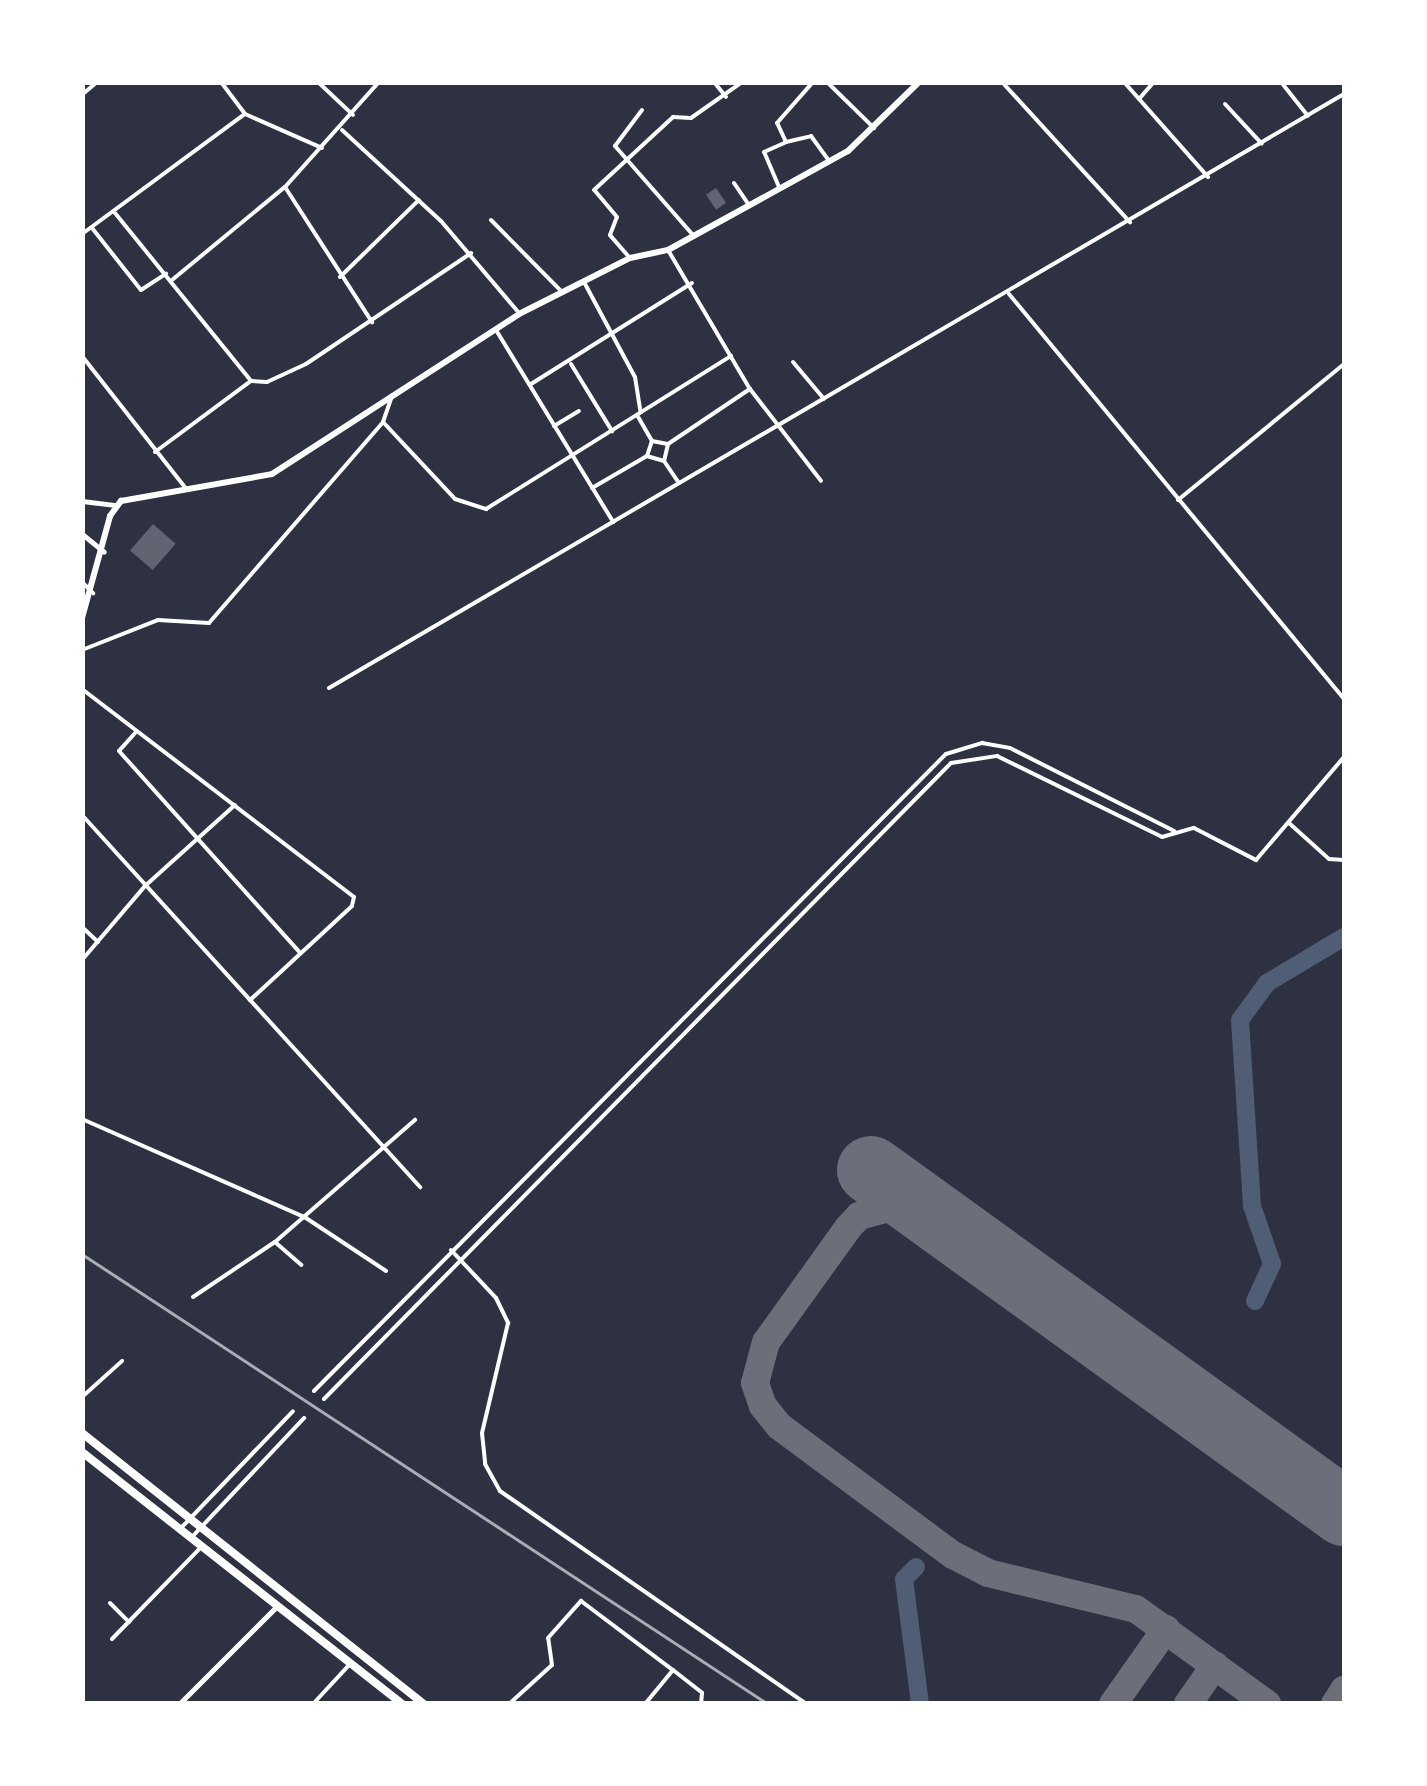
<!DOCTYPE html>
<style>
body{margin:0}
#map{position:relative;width:1427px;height:1786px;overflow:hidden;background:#2d3142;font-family:"Asap Condensed",sans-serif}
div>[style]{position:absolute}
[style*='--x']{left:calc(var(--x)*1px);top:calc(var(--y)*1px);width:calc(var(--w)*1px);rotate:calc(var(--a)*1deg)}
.river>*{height:18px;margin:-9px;padding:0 9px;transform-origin:9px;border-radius:9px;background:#4f5d75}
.taxiway>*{height:28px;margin:-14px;padding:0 14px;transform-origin:14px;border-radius:14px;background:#6c6f7a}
.runway>*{height:68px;margin:-34px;padding:0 34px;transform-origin:34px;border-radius:34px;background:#6c6f7a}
.building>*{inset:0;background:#626471;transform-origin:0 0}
.minor>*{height:4px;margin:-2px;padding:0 2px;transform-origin:2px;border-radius:2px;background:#fff}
.tertiary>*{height:5px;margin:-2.5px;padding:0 2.5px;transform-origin:2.5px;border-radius:2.5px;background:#fff}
.secondary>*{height:6px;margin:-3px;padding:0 3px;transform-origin:3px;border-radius:3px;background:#fff}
.trunk>*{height:8px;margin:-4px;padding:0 4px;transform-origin:4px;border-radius:4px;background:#fff}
.rail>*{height:2.5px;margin:-1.25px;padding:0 1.25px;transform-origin:1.25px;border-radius:1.25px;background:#abadb3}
span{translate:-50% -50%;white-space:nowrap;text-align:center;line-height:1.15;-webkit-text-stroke:8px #fff;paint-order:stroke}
.frame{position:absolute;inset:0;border:85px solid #fff;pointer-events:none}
</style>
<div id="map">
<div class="river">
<div style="--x:1255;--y:1301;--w:41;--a:-65.3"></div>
<div style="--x:1272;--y:1264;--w:61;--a:-109"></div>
<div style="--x:1252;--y:1206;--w:186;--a:-93.7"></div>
<div style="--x:1240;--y:1020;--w:46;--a:-53.9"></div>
<div style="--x:1267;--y:983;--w:90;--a:-30.9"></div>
<div style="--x:916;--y:1567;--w:17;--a:135"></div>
<div style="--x:904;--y:1579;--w:126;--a:82.7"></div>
</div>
<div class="taxiway">
<div style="--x:943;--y:1223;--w:34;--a:-156"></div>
<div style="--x:912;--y:1209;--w:23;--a:-178"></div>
<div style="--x:889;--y:1208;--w:31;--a:165"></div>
<div style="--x:859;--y:1216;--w:16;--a:133"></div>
<div style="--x:848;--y:1228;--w:140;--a:125.7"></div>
<div style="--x:766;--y:1342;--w:42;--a:105"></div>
<div style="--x:755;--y:1383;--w:24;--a:71"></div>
<div style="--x:763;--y:1406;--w:26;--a:51"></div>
<div style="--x:779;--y:1426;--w:217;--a:36.6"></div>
<div style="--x:953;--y:1555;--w:39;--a:27"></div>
<div style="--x:988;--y:1573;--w:152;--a:13.7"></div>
<div style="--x:1136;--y:1609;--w:162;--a:35.9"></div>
<div style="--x:1334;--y:1505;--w:10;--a:17"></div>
<div style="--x:1113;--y:1704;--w:92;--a:-54.8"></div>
<div style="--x:1188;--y:1704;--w:47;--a:-55.3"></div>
<div style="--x:1335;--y:1704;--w:17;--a:-57"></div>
</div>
<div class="runway">
<div style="--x:871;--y:1170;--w:584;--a:35.87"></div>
</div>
<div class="building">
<div style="left:716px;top:188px;width:18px;height:12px;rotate:56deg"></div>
<div style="left:153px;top:524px;width:30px;height:35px;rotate:41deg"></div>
</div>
<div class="minor">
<div style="--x:221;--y:82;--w:40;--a:53"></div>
<div style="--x:245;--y:114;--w:84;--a:23.8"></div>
<div style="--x:318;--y:82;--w:48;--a:43.3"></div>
<div style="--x:714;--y:82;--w:19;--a:51"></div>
<div style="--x:827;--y:82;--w:66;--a:44.4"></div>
<div style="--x:1002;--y:82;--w:190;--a:47.6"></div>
<div style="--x:1124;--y:82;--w:127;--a:48.5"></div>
<div style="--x:1281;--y:82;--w:43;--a:51.5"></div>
<div style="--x:84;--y:93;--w:17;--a:-40"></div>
<div style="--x:1139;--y:99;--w:23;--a:-49"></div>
<div style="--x:1225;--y:104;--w:54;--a:47.2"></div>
<div style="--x:642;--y:110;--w:45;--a:126.9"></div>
<div style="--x:615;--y:146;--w:118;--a:48.8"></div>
<div style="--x:342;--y:130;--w:134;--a:42.6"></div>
<div style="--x:441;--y:221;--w:121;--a:49.7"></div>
<div style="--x:786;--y:142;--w:26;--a:-13"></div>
<div style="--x:811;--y:136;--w:31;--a:54"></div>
<div style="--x:734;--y:183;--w:25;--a:56"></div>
<div style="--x:285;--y:187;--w:161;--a:57.2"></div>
<div style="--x:779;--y:187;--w:38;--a:-113"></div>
<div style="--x:764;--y:152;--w:24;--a:-24"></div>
<div style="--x:786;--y:142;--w:21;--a:-115"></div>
<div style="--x:777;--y:123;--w:55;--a:-48.7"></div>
<div style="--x:115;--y:213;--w:216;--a:51"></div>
<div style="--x:491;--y:220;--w:101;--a:45.4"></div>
<div style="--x:92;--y:228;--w:79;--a:51.7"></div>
<div style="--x:141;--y:290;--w:30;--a:-33"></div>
<div style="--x:82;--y:234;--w:202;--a:-36.4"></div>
<div style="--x:668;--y:250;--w:161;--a:59.5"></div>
<div style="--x:750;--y:389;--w:116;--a:52.3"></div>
<div style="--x:629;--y:257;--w:29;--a:-131"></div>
<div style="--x:610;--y:235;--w:19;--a:-69"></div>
<div style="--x:617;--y:217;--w:35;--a:-130"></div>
<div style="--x:594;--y:190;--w:108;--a:-42.7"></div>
<div style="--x:673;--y:117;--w:18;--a:3"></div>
<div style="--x:691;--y:118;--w:62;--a:-35.2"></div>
<div style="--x:340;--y:277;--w:110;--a:-44.3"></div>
<div style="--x:172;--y:280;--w:146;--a:-39.5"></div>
<div style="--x:285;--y:187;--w:141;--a:-48.2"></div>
<div style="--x:584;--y:282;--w:108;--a:61.8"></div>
<div style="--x:635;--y:377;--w:36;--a:81"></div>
<div style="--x:1009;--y:294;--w:526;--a:50.4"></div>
<div style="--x:496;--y:330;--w:225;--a:58.6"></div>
<div style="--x:82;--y:356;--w:170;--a:51.9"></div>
<div style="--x:793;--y:362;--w:48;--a:50"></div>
<div style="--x:571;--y:364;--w:79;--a:58.5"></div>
<div style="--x:531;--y:384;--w:190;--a:-32.1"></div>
<div style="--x:637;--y:415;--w:30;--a:60"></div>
<div style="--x:652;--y:441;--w:16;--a:11"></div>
<div style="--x:668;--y:444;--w:17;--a:103"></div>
<div style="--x:664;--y:461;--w:18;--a:-164"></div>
<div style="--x:647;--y:456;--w:16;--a:-72"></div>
<div style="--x:383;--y:422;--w:105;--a:46.9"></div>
<div style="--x:455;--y:499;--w:33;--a:18"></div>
<div style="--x:486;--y:509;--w:289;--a:-32"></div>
<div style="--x:554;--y:426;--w:29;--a:-31"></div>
<div style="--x:668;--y:444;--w:99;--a:-33.9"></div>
<div style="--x:155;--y:452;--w:119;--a:-36.5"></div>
<div style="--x:251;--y:381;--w:16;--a:4"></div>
<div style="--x:267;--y:382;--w:43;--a:-24.8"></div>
<div style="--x:306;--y:364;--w:199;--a:-33.9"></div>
<div style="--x:664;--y:461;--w:25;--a:56"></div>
<div style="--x:592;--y:488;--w:64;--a:-30.2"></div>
<div style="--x:1178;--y:500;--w:215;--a:-39.3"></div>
<div style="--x:82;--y:582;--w:16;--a:45"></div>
<div style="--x:82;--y:650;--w:82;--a:-21.5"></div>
<div style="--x:158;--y:620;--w:51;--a:3.4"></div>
<div style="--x:209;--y:623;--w:266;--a:-49.1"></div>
<div style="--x:383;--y:422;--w:28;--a:-71"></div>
<div style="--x:329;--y:688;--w:1176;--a:-30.34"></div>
<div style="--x:82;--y:689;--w:342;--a:37.4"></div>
<div style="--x:354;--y:897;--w:9;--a:103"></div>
<div style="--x:352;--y:906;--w:139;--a:137.3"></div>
<div style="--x:136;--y:732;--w:25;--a:132"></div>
<div style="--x:119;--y:751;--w:271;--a:48.1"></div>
<div style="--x:82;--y:815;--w:503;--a:47.74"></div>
<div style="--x:1289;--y:823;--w:54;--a:42"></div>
<div style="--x:1329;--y:859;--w:15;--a:4"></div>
<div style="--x:82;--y:927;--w:22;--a:43"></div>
<div style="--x:82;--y:960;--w:97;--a:-49.6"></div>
<div style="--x:145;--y:886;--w:121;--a:-42"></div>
<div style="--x:82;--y:1119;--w:245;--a:23.8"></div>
<div style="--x:306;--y:1218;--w:96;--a:33.5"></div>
<div style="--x:275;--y:1242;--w:35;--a:41"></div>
<div style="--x:451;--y:1250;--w:66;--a:46.8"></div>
<div style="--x:496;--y:1298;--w:28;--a:64"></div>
<div style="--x:508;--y:1323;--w:113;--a:103.3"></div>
<div style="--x:482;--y:1433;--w:31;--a:84"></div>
<div style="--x:485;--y:1464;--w:31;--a:61"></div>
<div style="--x:500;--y:1491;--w:374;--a:34.8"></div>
<div style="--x:193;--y:1297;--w:99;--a:-33.9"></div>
<div style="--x:275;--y:1242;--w:186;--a:-41.1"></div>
<div style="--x:314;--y:1391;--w:897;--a:-45.23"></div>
<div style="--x:946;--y:754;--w:38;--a:-17"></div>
<div style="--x:982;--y:743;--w:28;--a:10"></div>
<div style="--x:1010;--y:748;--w:184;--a:26.8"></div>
<div style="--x:82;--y:1397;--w:54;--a:-42"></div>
<div style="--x:324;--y:1399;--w:893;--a:-45.41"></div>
<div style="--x:951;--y:763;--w:47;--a:-8.7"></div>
<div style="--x:997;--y:756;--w:184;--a:26.1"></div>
<div style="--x:1162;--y:837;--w:33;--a:-16"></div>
<div style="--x:1194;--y:828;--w:70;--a:27.3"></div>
<div style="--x:1256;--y:860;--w:135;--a:-49.5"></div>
<div style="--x:180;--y:1529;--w:163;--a:-46.2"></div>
<div style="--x:191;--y:1538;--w:165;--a:-46.7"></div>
<div style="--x:110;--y:1603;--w:27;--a:45"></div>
<div style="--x:112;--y:1639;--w:128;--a:-45.9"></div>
<div style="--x:673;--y:1670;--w:37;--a:38"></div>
<div style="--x:702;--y:1693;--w:11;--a:95"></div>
<div style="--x:313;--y:1704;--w:56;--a:-47.2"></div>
<div style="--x:509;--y:1704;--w:58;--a:-42.2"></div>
<div style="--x:552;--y:1665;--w:27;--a:-98"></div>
<div style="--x:548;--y:1638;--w:50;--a:-48.3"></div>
<div style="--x:581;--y:1601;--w:115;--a:36.9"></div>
<div style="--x:673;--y:1670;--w:44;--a:129.5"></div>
</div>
<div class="tertiary">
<div style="--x:82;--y:501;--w:34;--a:7"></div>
<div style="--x:82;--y:534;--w:28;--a:39"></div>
<div style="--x:179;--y:1704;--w:137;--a:-45"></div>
</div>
<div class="secondary">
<div style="--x:82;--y:618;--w:106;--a:-74.6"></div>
<div style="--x:110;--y:516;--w:19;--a:-54"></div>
<div style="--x:121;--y:501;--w:153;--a:-10.1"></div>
<div style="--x:272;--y:474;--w:294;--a:-32.9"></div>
<div style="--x:519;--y:314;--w:124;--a:-26.8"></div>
<div style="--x:630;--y:258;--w:39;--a:-12"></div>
<div style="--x:668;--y:250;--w:205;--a:-28.8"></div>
<div style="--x:848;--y:151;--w:99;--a:-44.2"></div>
</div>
<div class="trunk">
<div style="--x:82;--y:1433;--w:436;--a:38.4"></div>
<div style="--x:82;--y:1452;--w:407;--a:38.2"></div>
</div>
<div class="rail">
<div style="--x:82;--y:1254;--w:820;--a:33.26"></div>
</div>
<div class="frame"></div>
</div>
